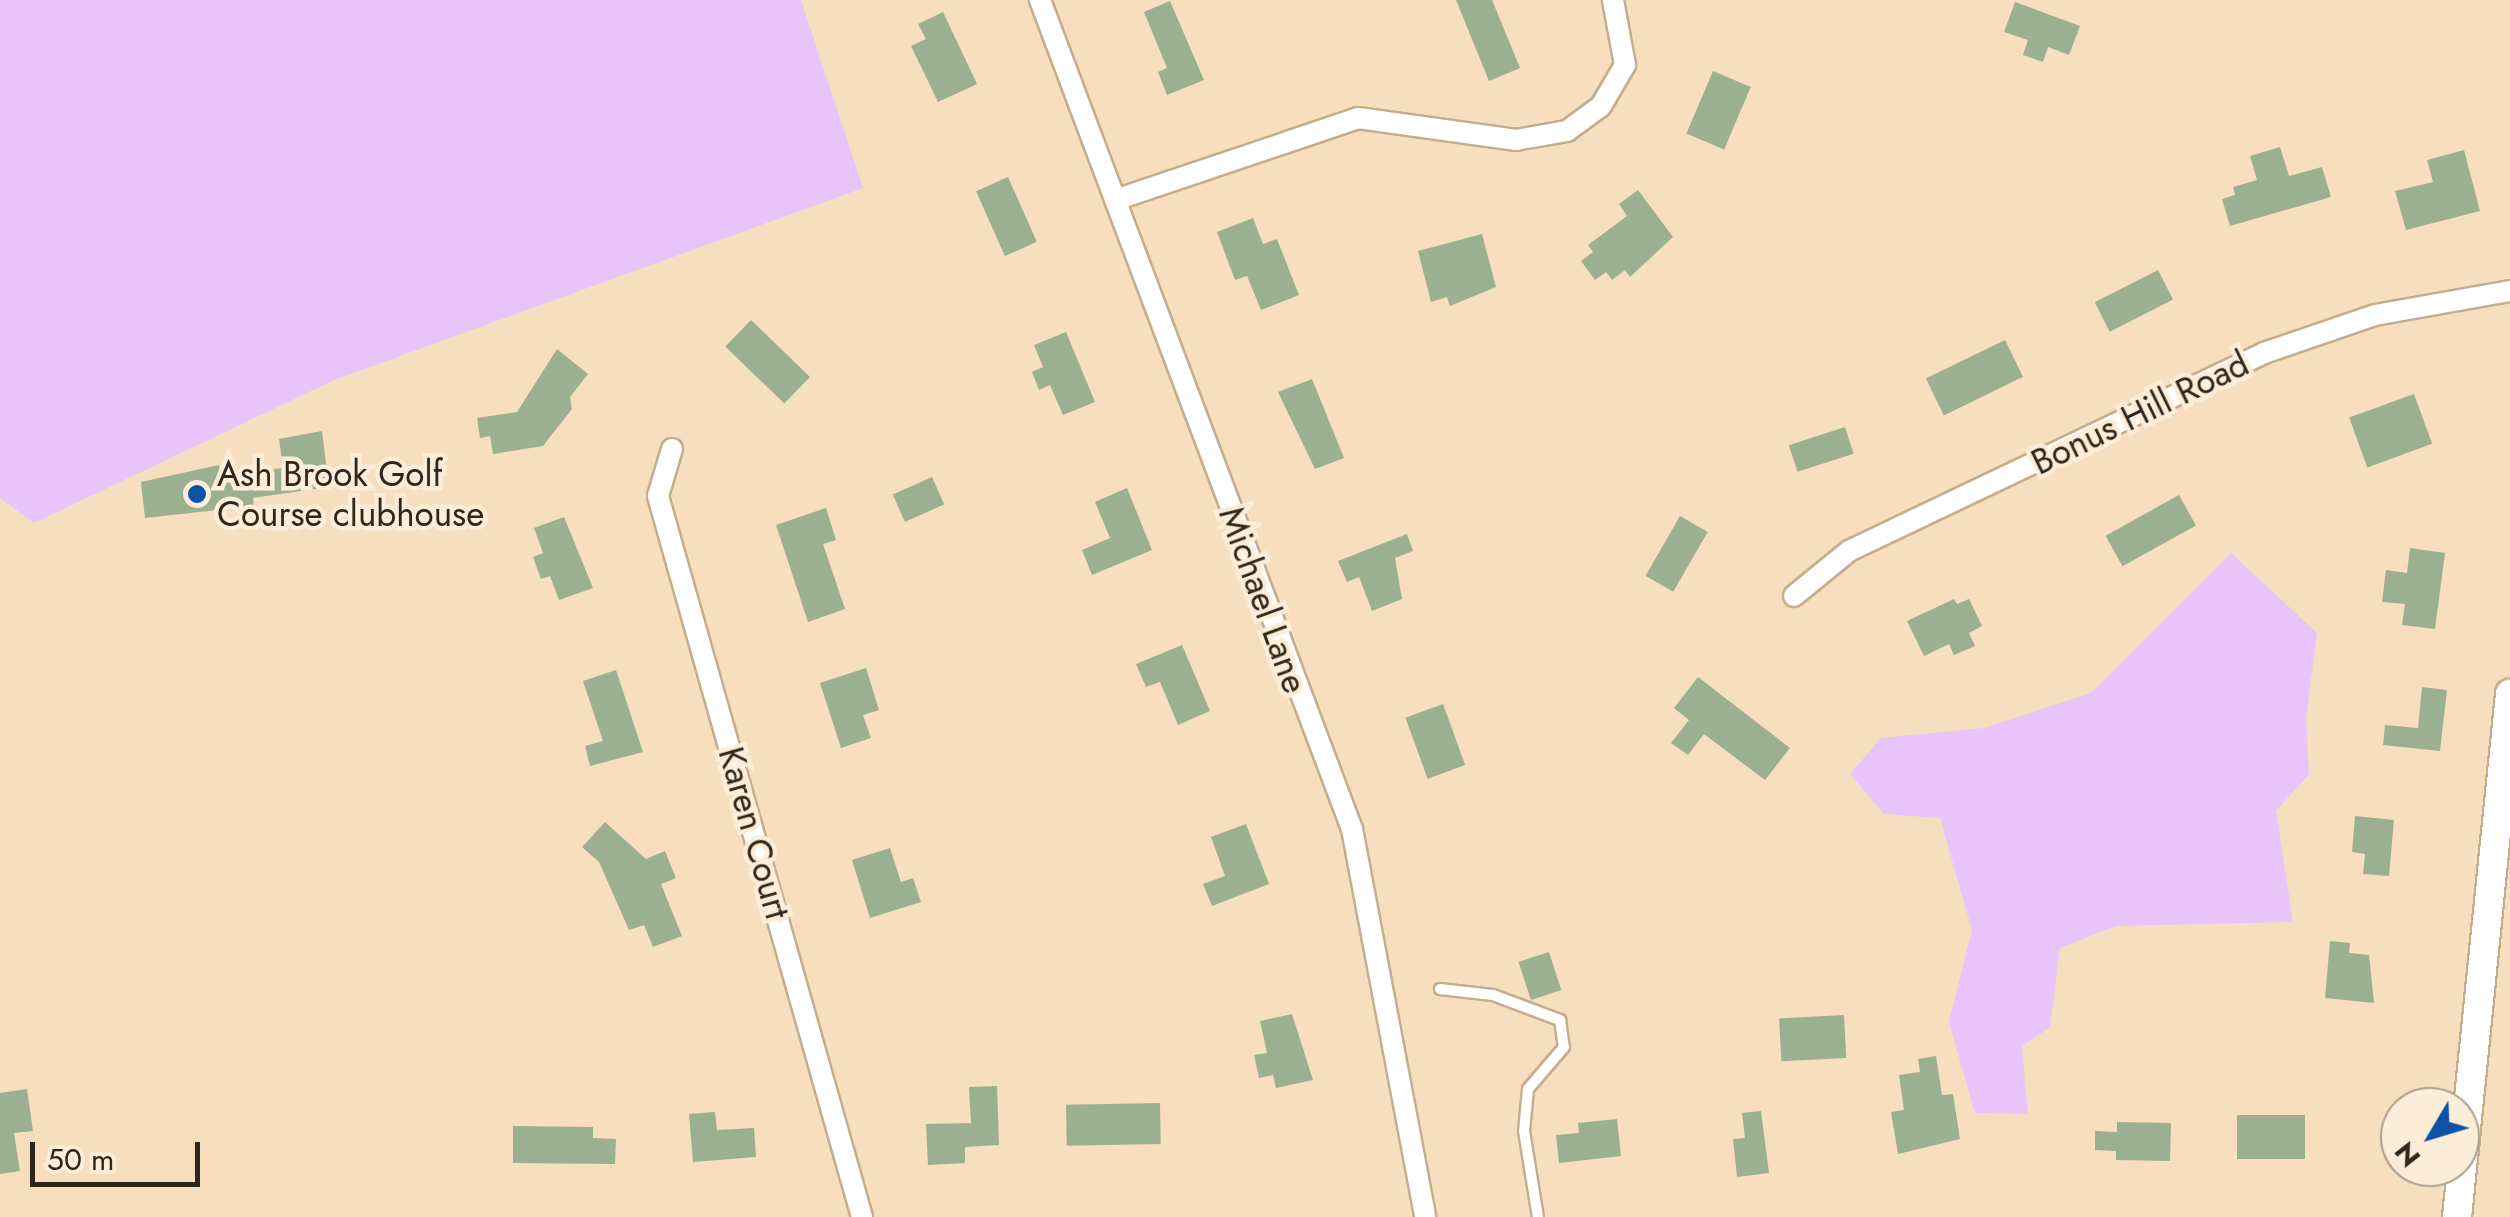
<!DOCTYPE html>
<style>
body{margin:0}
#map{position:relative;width:2510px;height:1217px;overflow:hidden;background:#f6debe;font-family:Jost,sans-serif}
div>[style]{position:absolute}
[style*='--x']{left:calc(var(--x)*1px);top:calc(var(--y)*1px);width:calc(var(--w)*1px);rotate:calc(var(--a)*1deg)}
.green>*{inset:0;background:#e9c3fa}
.building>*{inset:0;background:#9bb091;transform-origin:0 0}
.roads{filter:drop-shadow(2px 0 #c4ad8d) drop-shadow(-2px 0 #c4ad8d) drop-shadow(0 2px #c4ad8d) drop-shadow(0 -2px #c4ad8d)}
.lane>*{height:10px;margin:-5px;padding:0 5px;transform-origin:5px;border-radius:5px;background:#fff}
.street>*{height:20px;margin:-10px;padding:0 10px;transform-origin:10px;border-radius:10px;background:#fff}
.secondary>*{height:28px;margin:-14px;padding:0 14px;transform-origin:14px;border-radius:14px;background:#fff}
.dots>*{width:28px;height:28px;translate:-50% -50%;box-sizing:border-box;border:5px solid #fcedd9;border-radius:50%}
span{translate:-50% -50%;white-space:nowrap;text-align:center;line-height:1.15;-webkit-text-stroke:9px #fcedd9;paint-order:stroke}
.street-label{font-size:35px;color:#30271b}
.poi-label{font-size:35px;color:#30271b}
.left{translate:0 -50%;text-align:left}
.north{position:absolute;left:2380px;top:1087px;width:100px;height:100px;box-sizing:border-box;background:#fcedd9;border:2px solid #aa9e8d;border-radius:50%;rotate:232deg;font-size:28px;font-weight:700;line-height:40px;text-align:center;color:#30271b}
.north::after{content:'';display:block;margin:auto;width:35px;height:45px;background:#0c54a3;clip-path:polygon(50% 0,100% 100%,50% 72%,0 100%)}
.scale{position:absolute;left:30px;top:1142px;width:170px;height:45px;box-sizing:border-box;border:5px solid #30271b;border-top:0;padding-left:12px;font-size:30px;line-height:35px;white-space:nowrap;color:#30271b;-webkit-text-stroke:8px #fcedd9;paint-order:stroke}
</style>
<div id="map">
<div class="green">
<div style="clip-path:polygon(0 0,801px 0,863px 188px,334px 380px,34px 523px,0 498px)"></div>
<div style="clip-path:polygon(2231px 553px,2317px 633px,2306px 719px,2309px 774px,2276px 811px,2293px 922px,2116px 926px,2060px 948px,2050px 1027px,2022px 1046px,2028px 1114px,1975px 1113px,1949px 1022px,1972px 930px,1940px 818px,1884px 814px,1850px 774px,1881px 738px,1984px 728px,2091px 693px)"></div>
</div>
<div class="building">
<div style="clip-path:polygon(1456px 0,1492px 0,1520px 68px,1489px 81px)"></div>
<div style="clip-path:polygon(1170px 1px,1204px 80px,1167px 95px,1158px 72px,1167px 68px,1144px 12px)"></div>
<div style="clip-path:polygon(2015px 2px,2080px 26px,2069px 55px,2048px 47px,2043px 62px,2023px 55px,2028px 40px,2004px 32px)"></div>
<div style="clip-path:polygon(943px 12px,977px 84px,938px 102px,911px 46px,926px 39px,918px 24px)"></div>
<div style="left:1713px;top:71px;width:41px;height:68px;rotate:23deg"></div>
<div style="clip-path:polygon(2280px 147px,2289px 176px,2322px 167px,2331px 197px,2230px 226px,2222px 199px,2235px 195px,2233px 187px,2257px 180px,2250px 156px)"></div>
<div style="clip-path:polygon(2464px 150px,2480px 211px,2406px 230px,2395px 191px,2433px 182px,2427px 160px)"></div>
<div style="left:1008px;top:177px;width:71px;height:35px;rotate:66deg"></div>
<div style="clip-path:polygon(1638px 190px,1673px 237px,1630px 277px,1625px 270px,1612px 280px,1606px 272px,1595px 280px,1581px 261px,1593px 252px,1588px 245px,1627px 216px,1619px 204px)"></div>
<div style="clip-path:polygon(1253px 218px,1263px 244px,1277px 239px,1299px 295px,1261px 310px,1247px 276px,1235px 280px,1217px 232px)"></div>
<div style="clip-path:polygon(1482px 234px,1496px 287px,1450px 306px,1447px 297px,1431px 302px,1418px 251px)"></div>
<div style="left:2158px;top:270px;width:33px;height:71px;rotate:63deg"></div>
<div style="left:751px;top:320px;width:82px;height:37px;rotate:44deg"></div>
<div style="clip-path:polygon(1066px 332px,1095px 402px,1063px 415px,1050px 385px,1039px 390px,1032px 372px,1043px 367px,1034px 345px)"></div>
<div style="left:2005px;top:340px;width:41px;height:88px;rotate:64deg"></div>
<div style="clip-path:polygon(557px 349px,588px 374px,570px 397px,572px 409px,543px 446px,493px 454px,490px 436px,480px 438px,477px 418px,517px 412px)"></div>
<div style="clip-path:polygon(1312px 379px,1344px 458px,1315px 469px,1278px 392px)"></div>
<div style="left:2414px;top:394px;width:53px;height:69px;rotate:70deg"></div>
<div style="left:1845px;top:427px;width:28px;height:59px;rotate:72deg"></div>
<div style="clip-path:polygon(322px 431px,329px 487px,253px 498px,254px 506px,145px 518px,141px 482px,219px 465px,221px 476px,283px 468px,279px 439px)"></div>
<div style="left:932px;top:477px;width:30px;height:43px;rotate:66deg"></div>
<div style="clip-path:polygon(1127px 488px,1152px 550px,1092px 575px,1082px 550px,1110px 538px,1095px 502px)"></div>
<div style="left:2179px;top:495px;width:35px;height:84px;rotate:61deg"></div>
<div style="clip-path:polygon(826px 508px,836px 540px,823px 544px,845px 609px,808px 622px,776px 525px)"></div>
<div style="left:1680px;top:516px;width:32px;height:69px;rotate:30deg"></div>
<div style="clip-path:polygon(564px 517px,593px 588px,559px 600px,550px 576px,541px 579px,533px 557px,543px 553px,534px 528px)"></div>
<div style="clip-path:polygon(1407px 534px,1413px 551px,1395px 558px,1402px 599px,1372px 611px,1359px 577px,1347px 582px,1338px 561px)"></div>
<div style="clip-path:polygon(2410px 548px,2445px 553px,2435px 629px,2402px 625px,2405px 604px,2382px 602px,2386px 570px,2407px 573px)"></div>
<div style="clip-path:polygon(1954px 599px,1957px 604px,1969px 599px,1982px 626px,1969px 633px,1975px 646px,1954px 655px,1949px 644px,1924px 656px,1907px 621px)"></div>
<div style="clip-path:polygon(1182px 645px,1210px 711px,1178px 725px,1160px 682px,1146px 687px,1136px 664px)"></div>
<div style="clip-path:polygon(866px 668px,879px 710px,863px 715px,871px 738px,841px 748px,820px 683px)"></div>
<div style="clip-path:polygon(616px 670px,643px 752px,590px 766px,585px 746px,603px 741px,583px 681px)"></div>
<div style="clip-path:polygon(1698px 677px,1790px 748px,1765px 780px,1704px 734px,1688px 755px,1671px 743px,1689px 720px,1674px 708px)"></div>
<div style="clip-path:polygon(2422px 687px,2447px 690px,2440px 751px,2383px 745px,2385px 725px,2418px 728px)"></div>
<div style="left:1443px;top:704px;width:65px;height:40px;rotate:70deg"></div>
<div style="clip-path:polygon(2355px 816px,2394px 820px,2389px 876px,2363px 874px,2365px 854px,2352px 852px)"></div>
<div style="clip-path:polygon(605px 822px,646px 859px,665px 851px,676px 878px,661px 884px,682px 936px,653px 947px,644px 925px,629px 930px,599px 862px,582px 847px)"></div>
<div style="clip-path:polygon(1246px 824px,1269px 884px,1212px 906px,1203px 884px,1225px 876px,1211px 837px)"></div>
<div style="clip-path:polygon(890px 848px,901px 882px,913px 878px,921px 902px,870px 918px,852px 860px)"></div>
<div style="clip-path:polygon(2330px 941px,2350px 943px,2349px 953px,2369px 955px,2374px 1003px,2325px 998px)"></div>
<div style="left:1549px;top:952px;width:40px;height:32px;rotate:72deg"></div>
<div style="clip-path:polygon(1292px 1014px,1313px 1080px,1276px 1088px,1273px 1075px,1259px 1078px,1254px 1055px,1267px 1053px,1260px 1021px)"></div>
<div style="left:1844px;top:1015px;width:43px;height:65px;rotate:87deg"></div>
<div style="clip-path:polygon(1936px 1056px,1942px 1095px,1953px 1094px,1960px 1139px,1898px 1154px,1891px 1112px,1904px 1110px,1899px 1075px,1920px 1072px,1918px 1059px)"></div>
<div style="clip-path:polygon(997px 1086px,999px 1145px,965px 1147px,965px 1163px,928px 1165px,926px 1124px,971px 1123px,969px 1087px)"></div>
<div style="clip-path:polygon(27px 1089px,33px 1131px,14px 1133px,20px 1171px,0 1174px,0 1093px)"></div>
<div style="left:1160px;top:1103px;width:41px;height:94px;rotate:89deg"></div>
<div style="clip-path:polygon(1761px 1111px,1769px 1173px,1737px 1177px,1733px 1139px,1745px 1138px,1742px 1113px)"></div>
<div style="clip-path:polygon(715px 1112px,717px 1130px,754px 1128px,756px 1157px,693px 1162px,689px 1114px)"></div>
<div style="left:2237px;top:1115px;width:68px;height:44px"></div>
<div style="clip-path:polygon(1617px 1119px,1621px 1156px,1559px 1163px,1556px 1135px,1579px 1133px,1578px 1123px)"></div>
<div style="clip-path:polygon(2117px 1122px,2171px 1123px,2170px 1161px,2116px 1160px,2116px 1151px,2095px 1150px,2095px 1131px,2117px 1132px)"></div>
<div style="clip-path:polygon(513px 1126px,593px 1127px,593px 1138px,616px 1139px,615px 1164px,513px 1163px)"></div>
</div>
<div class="roads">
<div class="lane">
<div style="--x:1440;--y:989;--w:53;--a:6.5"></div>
<div style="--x:1493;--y:995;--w:72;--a:20.5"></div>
<div style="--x:1560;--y:1020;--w:27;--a:82"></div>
<div style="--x:1564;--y:1047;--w:55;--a:130.6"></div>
<div style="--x:1528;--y:1089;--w:42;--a:95.4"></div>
<div style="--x:1524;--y:1131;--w:87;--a:80.8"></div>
</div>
<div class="street">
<div style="--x:1040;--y:0;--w:886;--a:69.38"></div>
<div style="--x:1352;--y:829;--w:395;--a:79.3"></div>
<div style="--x:1115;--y:200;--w:256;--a:-18.6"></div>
<div style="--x:1358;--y:118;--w:160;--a:7.9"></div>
<div style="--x:1516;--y:140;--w:52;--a:-10"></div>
<div style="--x:1567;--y:131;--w:42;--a:-36.3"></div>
<div style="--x:1601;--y:106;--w:48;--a:-59.7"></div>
<div style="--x:1625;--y:65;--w:66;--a:-100.5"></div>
<div style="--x:672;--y:449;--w:49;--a:106.6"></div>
<div style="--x:658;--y:496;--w:749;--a:74.2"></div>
<div style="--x:1794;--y:596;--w:71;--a:-39.3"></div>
<div style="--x:1849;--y:551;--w:460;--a:-25.5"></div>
<div style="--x:2264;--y:353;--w:117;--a:-18.9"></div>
<div style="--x:2375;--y:315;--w:137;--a:-10.1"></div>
</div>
<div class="secondary">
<div style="--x:2457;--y:1217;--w:526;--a:-84.21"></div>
</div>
</div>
<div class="dots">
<div style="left:197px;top:494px;background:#0c54a3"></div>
</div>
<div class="street-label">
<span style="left:2140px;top:413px;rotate:-26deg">Bonus Hill Road</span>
<span style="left:1263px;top:600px;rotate:70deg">Michael Lane</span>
<span style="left:754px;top:833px;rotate:74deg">Karen Court</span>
</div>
<div class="poi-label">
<span class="left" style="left:217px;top:494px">Ash Brook Golf<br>Course clubhouse</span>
</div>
<div class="north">N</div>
<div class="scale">50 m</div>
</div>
